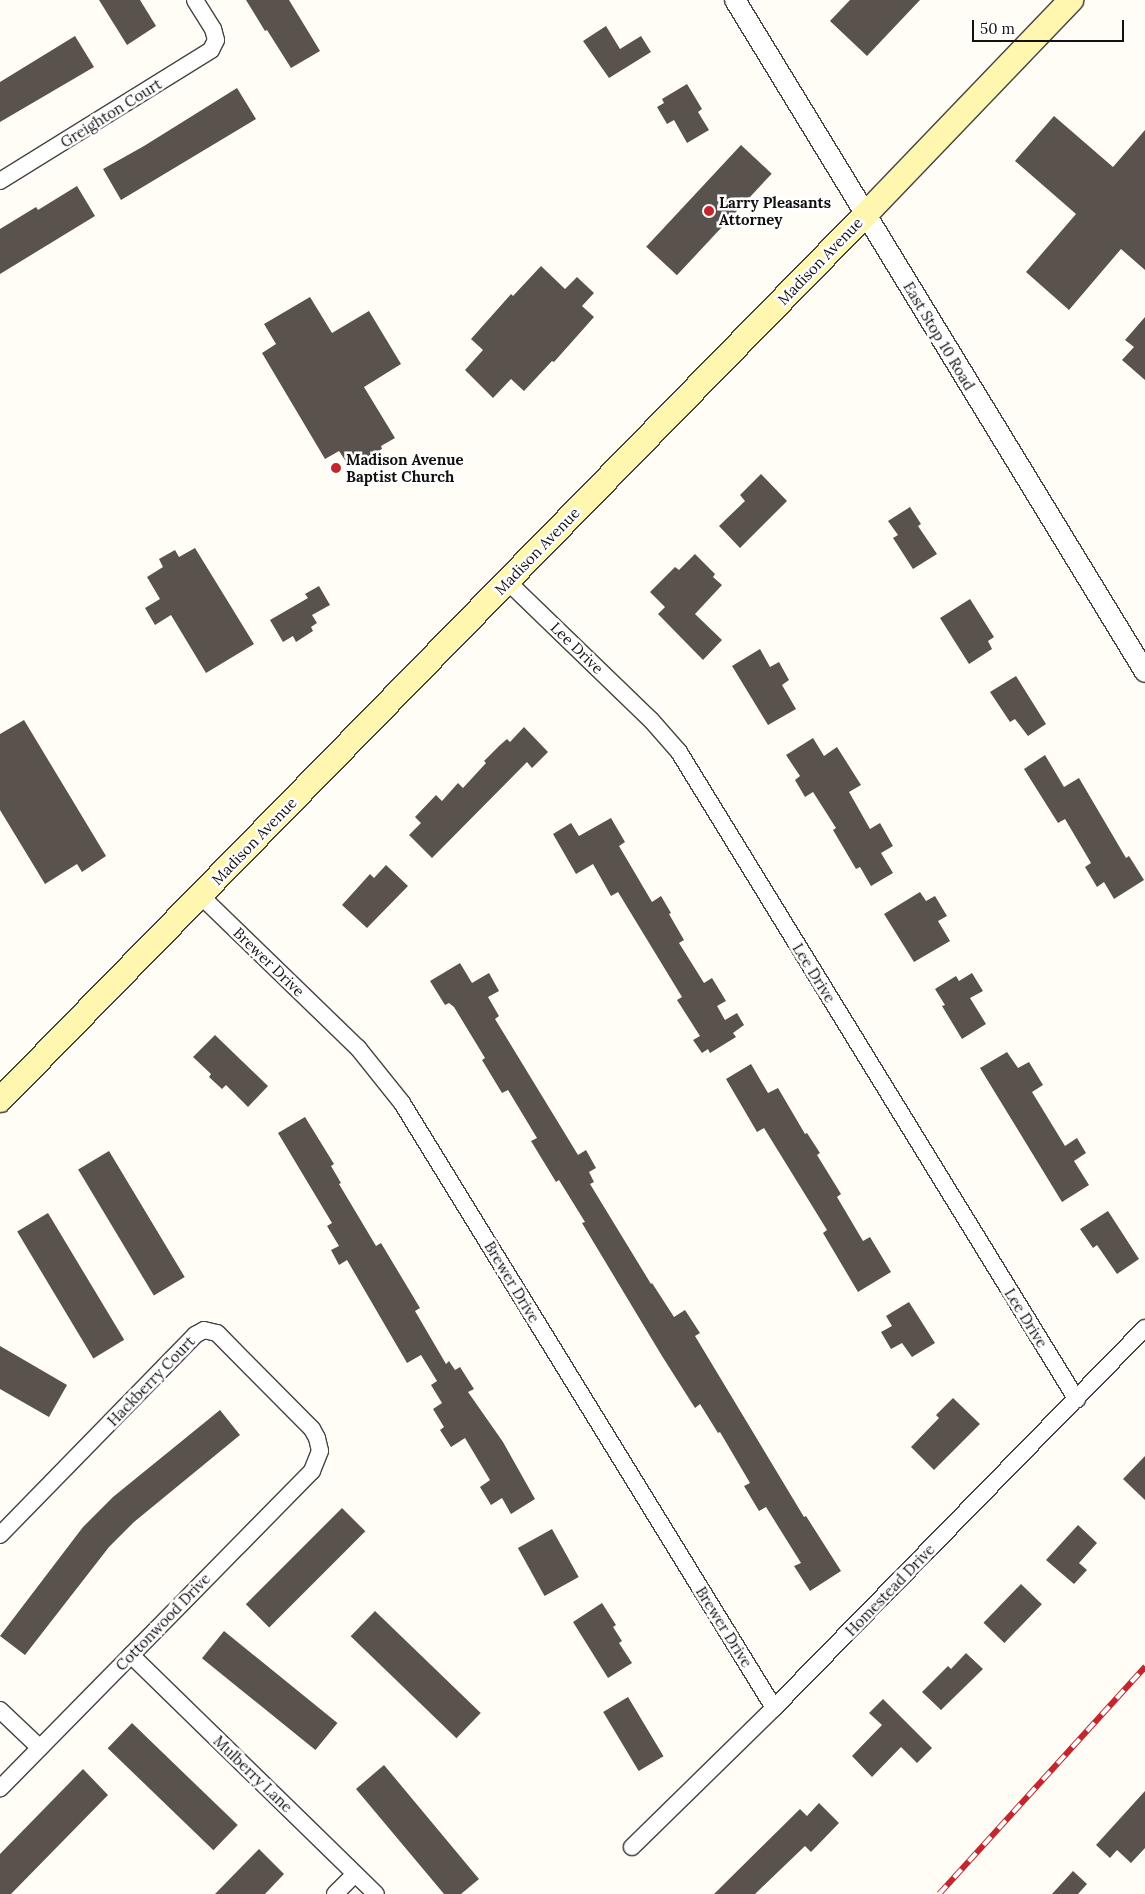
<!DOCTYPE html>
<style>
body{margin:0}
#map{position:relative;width:1145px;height:1894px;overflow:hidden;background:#fffdf5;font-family:Lora,serif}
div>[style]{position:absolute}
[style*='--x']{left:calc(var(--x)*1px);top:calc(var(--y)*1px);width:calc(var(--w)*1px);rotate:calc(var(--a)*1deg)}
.building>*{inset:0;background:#5a524d;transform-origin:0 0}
.roads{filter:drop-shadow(1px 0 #444) drop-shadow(-1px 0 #444) drop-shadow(0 1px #444) drop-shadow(0 -1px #444)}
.minor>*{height:16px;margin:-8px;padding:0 8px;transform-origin:8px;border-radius:8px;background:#fff}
.tertiary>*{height:20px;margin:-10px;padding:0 10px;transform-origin:10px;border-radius:10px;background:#fff}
.secondary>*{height:24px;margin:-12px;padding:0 12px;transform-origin:12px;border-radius:12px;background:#fff6b0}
.rail>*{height:5.5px;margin-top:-2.75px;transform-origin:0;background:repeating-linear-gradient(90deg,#fff 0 11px,#c4262e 0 22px);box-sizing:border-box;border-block:1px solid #c4262e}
.dots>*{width:14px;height:14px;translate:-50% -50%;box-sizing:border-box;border:2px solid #fff;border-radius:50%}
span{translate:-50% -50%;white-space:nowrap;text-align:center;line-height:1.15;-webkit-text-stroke:5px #fff;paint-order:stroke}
.street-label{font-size:15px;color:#111}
.poi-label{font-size:15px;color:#111;font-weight:700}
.left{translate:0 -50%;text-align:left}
.scale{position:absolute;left:972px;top:20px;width:152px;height:22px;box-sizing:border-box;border:2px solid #111;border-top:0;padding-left:6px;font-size:15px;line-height:18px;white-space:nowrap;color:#111;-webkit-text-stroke:4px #fff;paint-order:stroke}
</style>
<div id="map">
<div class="building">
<div style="clip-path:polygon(99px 0,140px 0,156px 26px,127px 45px)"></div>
<div style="clip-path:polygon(246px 0,289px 0,320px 51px,291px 68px,267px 30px,265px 31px)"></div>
<div style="clip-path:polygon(850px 0,920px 0,867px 56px,830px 21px)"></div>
<div style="clip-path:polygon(606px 26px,620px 49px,641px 36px,651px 52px,609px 78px,583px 41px)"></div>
<div style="clip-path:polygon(75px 36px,94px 67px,0 122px,0 82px)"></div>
<div style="clip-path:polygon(687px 84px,702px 109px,698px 112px,709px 130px,687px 143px,674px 120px,667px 124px,657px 107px,664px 103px,662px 99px)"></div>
<div style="clip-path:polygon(237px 88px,256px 119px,121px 200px,103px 169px,144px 146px)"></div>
<div style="clip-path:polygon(1054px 116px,1113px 167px,1145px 130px,1145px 270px,1121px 249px,1069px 310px,1026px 272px,1076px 214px,1015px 161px)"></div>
<div style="left:741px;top:145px;width:42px;height:139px;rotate:43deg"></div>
<div style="clip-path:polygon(77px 186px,95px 216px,0 274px,0 229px,36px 207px,38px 210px)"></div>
<div style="clip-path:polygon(541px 266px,565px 289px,577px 277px,594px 293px,582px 306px,594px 317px,554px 362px,552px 361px,524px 391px,511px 379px,493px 398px,465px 370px,483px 350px,471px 339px,511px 294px,513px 296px)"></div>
<div style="clip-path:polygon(310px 297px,332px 333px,369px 311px,401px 364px,364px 387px,395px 438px,381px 446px,382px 449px,349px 466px,339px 451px,325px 459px,262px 353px,276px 344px,264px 324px)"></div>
<div style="clip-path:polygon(1145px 317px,1145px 380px,1122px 360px,1134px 347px,1125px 340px)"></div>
<div style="clip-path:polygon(761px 474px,787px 501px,740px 548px,719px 526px,745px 501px,740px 495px)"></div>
<div style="clip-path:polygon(910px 507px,921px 524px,918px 526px,937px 554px,913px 569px,893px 538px,898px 535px,888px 521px)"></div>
<div style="clip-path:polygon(195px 548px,254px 644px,206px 673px,171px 615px,155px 625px,145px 608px,160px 599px,147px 577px,163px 567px,159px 559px,175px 550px,179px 557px)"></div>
<div style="clip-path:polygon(695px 554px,715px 574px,713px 577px,722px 585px,695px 614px,722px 640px,703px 660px,658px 614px,665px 607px,650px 592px,675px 567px,679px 570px)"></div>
<div style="clip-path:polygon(319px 586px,330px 605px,312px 615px,317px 623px,311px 627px,313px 631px,296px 642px,293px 636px,283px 642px,270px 620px,308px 598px,305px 594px)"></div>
<div style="clip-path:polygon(970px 599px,994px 637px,988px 641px,992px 649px,969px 664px,940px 618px)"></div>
<div style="clip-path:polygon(760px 649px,770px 667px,779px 662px,789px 680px,782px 685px,796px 709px,768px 725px,732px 666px)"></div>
<div style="clip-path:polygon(1016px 676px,1046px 724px,1028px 736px,1015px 719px,1010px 722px,990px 692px)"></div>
<div style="clip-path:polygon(24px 720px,106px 856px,82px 872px,77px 864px,45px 884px,0 810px,0 734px)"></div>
<div style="clip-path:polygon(524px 727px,548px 752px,532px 768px,527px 762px,432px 858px,409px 835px,421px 823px,415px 817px,436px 795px,442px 801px,458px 783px,463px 788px,486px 763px,484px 761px,499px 746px,507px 739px,510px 742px)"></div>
<div style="clip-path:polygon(813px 738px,824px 756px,837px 747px,861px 785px,849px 792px,870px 829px,880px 823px,893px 846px,881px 853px,893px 873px,871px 886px,860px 867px,856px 869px,833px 830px,836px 828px,813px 792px,805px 797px,795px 780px,800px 776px,786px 755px)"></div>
<div style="clip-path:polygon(1045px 755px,1064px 787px,1079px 778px,1126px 858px,1129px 856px,1144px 880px,1114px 899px,1104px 882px,1097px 887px,1085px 867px,1091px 863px,1065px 819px,1058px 823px,1024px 769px)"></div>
<div style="clip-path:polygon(611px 818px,625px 842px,619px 846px,652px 902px,661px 896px,671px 913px,669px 914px,684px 940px,679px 943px,704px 983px,712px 978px,726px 1001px,717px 1006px,725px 1020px,737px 1013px,744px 1025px,733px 1033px,736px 1037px,710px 1053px,708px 1049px,702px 1053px,693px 1040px,700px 1036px,677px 1000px,682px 997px,618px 892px,611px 896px,593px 864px,576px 874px,553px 834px,571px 823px,579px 836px)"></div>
<div style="clip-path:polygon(386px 865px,408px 886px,367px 928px,342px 905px,370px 874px,374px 878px)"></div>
<div style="clip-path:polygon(920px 892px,926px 901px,935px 896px,947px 916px,938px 921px,950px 941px,914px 962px,884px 914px)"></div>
<div style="clip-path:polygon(460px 963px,472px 983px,489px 973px,499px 991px,488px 997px,499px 1016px,495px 1019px,578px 1155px,586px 1150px,596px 1168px,589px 1172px,594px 1182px,590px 1184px,651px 1284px,652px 1283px,674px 1317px,685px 1310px,700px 1333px,695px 1336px,804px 1517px,806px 1516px,841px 1571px,810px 1591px,794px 1566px,801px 1563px,766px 1507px,759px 1511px,744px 1486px,750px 1483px,720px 1432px,718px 1433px,700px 1404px,695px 1408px,662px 1356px,582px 1223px,585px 1222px,559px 1180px,556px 1182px,531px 1141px,537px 1138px,508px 1090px,502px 1093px,482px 1060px,485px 1058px,454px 1007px,449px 1003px,445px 1005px,430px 981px)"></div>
<div style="clip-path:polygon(972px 973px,983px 991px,970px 998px,986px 1024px,962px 1039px,942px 1006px,945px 1005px,935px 989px,956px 976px,959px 981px)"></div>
<div style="clip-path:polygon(215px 1035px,268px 1086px,248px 1107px,226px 1085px,222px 1089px,209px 1077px,211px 1074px,193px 1057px)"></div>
<div style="clip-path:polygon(1007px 1052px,1018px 1068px,1029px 1062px,1043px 1085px,1032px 1092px,1065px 1146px,1077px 1138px,1086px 1153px,1074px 1161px,1089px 1185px,1062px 1202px,980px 1068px)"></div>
<div style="clip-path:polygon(751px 1064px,768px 1093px,778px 1088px,805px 1134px,807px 1133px,820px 1153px,817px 1155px,841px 1194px,837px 1197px,863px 1241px,870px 1237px,891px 1272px,858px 1292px,823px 1233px,827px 1230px,764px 1128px,757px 1132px,726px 1079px)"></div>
<div style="clip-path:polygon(305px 1117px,334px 1164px,331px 1166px,341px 1183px,339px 1184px,376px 1246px,381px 1243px,420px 1308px,415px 1311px,446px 1364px,449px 1361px,455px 1370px,460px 1367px,474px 1389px,468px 1392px,503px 1442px,535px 1499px,511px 1514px,502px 1498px,491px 1505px,480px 1487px,490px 1480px,465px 1438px,451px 1447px,440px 1430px,444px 1427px,433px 1409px,442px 1403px,431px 1385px,437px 1381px,421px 1355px,407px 1363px,347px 1260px,339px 1265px,331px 1250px,339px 1246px,327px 1226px,332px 1223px,278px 1133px)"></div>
<div style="left:109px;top:1151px;width:147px;height:36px;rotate:59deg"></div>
<div style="clip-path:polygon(1108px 1211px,1139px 1259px,1117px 1274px,1097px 1245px,1093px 1248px,1080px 1229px)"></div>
<div style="left:48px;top:1213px;width:148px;height:36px;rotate:59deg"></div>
<div style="clip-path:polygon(909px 1302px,935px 1343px,912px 1357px,902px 1343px,891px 1349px,881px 1332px,892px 1326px,886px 1316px)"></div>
<div style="clip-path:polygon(0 1346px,67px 1385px,49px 1417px,0 1389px)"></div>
<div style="clip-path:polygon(953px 1398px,980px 1424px,934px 1470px,911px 1447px,939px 1418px,936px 1415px)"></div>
<div style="clip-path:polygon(220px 1410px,240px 1435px,134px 1522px,109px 1547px,25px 1655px,0 1636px,83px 1527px,113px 1497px)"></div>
<div style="clip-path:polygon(1145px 1456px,1145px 1500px,1123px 1479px)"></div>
<div style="left:342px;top:1508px;width:33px;height:136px;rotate:45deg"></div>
<div style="clip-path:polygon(1078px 1525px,1097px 1543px,1079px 1563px,1087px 1570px,1074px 1584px,1046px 1560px)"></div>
<div style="left:552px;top:1529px;width:55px;height:39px;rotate:61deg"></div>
<div style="left:1021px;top:1584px;width:29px;height:54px;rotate:44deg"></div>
<div style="clip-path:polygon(602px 1603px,616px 1625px,613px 1627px,622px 1641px,619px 1643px,632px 1663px,608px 1678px,573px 1622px)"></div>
<div style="left:375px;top:1611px;width:147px;height:35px;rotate:44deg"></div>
<div style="left:224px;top:1631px;width:146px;height:35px;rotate:39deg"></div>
<div style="clip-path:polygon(966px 1653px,983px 1669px,941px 1710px,922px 1692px,948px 1666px,951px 1669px)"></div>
<div style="left:628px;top:1697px;width:69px;height:29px;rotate:59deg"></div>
<div style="clip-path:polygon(883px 1699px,932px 1748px,917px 1763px,901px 1747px,872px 1777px,852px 1756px,882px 1725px,869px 1713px)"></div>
<div style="left:132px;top:1723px;width:147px;height:35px;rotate:44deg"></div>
<div style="clip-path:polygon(384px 1765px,479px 1879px,461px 1894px,444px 1894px,356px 1789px)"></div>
<div style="clip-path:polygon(83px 1769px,108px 1795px,11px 1894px,0 1894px,0 1854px)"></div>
<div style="clip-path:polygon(1145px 1791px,1145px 1848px,1131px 1863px,1117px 1850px,1110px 1858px,1096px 1845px)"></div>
<div style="clip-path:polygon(819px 1803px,839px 1823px,811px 1852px,805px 1846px,755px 1894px,714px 1894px,800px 1809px,807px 1816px)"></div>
<div style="clip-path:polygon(259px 1849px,284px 1874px,265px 1894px,215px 1894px)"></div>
<div style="clip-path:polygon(1073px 1871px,1087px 1884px,1078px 1894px,1052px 1894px)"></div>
</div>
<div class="roads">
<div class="minor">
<div style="--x:0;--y:181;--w:248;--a:-31.8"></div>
<div style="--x:211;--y:50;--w:11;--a:-63"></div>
<div style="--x:216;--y:40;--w:11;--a:-105"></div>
<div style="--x:213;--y:29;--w:34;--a:-122"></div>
<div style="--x:507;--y:581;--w:200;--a:44"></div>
<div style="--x:651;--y:720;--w:43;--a:48.8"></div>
<div style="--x:679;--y:752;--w:760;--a:58.44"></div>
<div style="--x:201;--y:896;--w:219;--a:44.1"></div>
<div style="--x:358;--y:1048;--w:70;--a:51.3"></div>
<div style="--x:402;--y:1103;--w:710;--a:58.41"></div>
<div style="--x:0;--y:1535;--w:279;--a:-45.7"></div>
<div style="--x:195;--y:1335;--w:10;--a:-29"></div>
<div style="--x:204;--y:1330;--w:13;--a:13"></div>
<div style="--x:217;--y:1333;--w:135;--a:45.3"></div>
<div style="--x:312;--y:1429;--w:10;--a:61"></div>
<div style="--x:317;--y:1438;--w:13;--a:77"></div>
<div style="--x:320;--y:1451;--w:22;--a:112"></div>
<div style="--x:312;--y:1471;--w:445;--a:134.5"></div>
<div style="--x:131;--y:1655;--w:342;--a:44.3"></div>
<div style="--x:0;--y:1710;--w:55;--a:43.5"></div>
<div style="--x:632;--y:1847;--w:199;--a:-44.4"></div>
<div style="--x:774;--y:1708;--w:531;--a:-45.69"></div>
<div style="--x:335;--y:1894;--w:28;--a:-45"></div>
</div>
<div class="tertiary">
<div style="--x:735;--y:0;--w:787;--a:58.61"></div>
</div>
<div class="secondary">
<div style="--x:0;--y:1100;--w:1238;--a:-45.65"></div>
<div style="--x:865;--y:215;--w:298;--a:-46.2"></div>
</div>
</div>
<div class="rail">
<div style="--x:939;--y:1894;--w:307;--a:-47.8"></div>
</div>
<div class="dots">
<div style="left:709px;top:211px;background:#c4262e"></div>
<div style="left:336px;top:468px;background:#c4262e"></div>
</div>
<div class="street-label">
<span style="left:111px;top:113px;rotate:-32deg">Greighton Court</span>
<span style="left:820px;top:261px;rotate:-46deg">Madison Avenue</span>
<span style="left:939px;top:336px;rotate:59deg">East Stop 10 Road</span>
<span style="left:537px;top:551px;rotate:-46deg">Madison Avenue</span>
<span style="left:577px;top:648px;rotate:44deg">Lee Drive</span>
<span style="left:254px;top:841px;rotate:-46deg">Madison Avenue</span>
<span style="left:269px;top:962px;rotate:44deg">Brewer Drive</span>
<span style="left:814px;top:973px;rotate:58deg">Lee Drive</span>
<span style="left:512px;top:1282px;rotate:59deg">Brewer Drive</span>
<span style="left:1026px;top:1318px;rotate:58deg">Lee Drive</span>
<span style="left:151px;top:1381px;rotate:-46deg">Hackberry Court</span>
<span style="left:890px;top:1590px;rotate:-46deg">Homestead Drive</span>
<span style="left:163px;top:1622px;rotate:-46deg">Cottonwood Drive</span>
<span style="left:724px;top:1627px;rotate:58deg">Brewer Drive</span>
<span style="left:253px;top:1774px;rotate:44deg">Mulberry Lane</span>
</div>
<div class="poi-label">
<span class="left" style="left:719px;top:211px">Larry Pleasants<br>Attorney</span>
<span class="left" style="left:346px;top:468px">Madison Avenue<br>Baptist Church</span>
</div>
<div class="scale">50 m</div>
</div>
